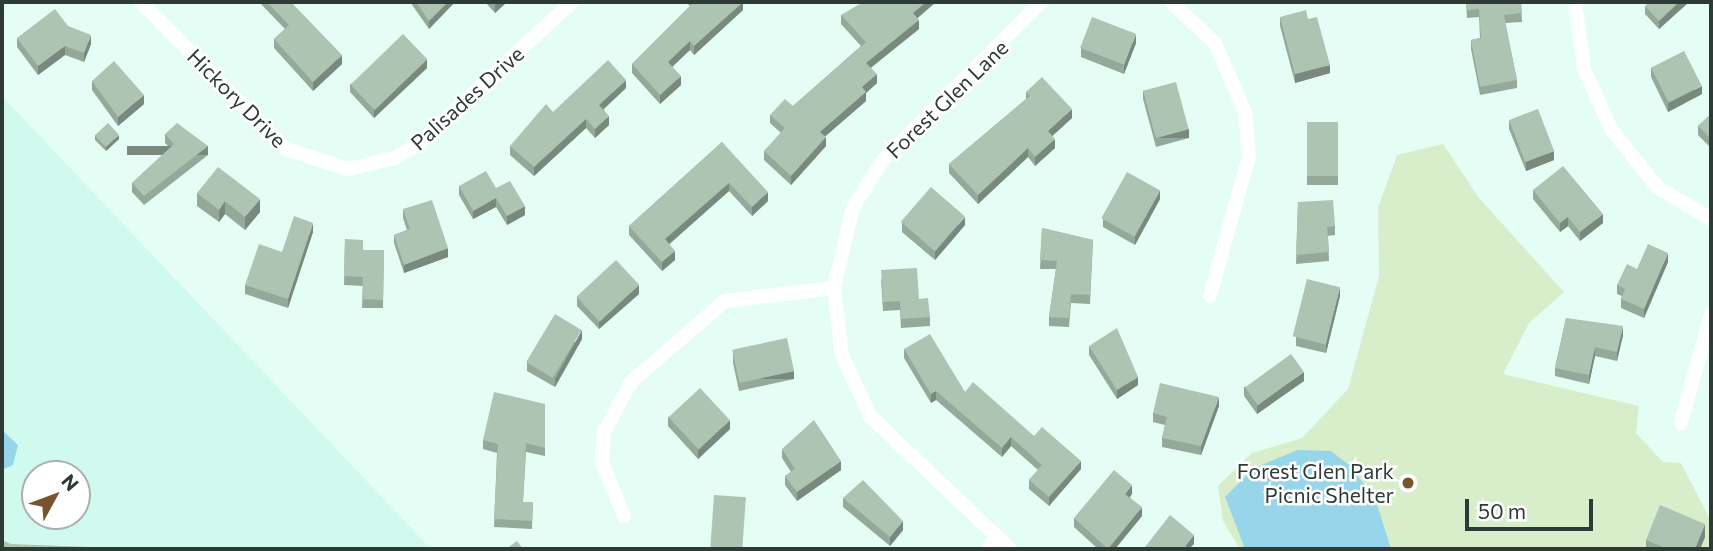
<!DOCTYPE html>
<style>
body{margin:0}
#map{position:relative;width:1713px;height:551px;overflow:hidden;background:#e4fef6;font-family:Commissioner,sans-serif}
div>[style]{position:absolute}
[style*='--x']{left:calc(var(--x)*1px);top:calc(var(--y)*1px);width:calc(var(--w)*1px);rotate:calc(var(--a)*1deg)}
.built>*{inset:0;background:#d1faef}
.green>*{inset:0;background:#d8edc9}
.water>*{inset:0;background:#97d5ea}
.street>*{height:14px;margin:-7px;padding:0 7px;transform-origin:7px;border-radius:7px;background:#fff}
.wall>*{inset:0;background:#95a99a;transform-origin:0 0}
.shaded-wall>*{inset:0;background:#79897d;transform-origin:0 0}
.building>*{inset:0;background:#adc4b3;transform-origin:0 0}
.dots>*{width:19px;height:19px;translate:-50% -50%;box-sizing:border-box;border:4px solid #fff;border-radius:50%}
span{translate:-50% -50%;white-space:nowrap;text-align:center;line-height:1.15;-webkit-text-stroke:5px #fff;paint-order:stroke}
.street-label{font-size:21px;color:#2d3a36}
.poi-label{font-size:21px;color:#2d3a36}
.right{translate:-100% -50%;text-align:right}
.frame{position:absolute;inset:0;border:4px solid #2d3a36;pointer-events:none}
.north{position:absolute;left:21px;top:460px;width:70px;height:70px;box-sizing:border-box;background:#fff;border:2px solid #abb0af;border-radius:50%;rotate:49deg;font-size:19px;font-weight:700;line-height:28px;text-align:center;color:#2d3a36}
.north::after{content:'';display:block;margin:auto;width:24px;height:32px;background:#78542d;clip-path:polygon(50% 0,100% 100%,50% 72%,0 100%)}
.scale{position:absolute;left:1465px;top:499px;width:128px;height:32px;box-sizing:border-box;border:4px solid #2d3a36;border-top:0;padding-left:9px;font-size:21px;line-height:24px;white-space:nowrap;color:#2d3a36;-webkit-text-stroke:5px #fff;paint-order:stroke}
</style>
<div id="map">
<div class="built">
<div style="clip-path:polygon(evenodd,2px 96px,431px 549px,2px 549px,2px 96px,35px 474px,77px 474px,77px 516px,35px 516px,35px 474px)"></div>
</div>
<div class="green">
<div style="clip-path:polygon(1443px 144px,1479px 198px,1564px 292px,1529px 323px,1503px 374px,1639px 406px,1636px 433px,1663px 462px,1681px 463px,1711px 521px,1711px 549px,1240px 549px,1223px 521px,1218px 486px,1252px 453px,1302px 438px,1348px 389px,1379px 276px,1378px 208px,1397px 155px)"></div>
</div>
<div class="water">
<div style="clip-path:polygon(2px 430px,18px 445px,13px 465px,2px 470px)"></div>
<div style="clip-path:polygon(1298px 450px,1331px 451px,1349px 465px,1375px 498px,1391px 549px,1245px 549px,1225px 497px,1254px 468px)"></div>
</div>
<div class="street">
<div style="--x:141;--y:2;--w:206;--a:45.4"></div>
<div style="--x:286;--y:149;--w:65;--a:17.9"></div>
<div style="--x:348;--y:169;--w:47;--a:-13.4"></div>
<div style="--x:394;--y:158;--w:26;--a:-29"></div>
<div style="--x:417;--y:145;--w:211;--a:-42.7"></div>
<div style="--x:1171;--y:2;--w:60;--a:43"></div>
<div style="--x:1215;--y:43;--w:75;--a:66.5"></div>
<div style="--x:1245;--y:112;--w:44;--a:84.8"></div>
<div style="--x:1249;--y:156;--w:145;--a:105.6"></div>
<div style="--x:1575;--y:2;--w:68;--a:82.3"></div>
<div style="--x:1584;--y:69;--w:66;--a:65.8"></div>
<div style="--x:1611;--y:129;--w:74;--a:51.6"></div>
<div style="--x:1657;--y:187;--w:63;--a:30.7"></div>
<div style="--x:1681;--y:423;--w:113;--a:-74.6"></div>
<div style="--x:624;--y:516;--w:58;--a:-112.2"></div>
<div style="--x:602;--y:462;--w:30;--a:-86"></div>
<div style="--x:604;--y:432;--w:57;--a:-61.6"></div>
<div style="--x:631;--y:382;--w:124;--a:-40.8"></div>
<div style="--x:725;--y:301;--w:110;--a:-6.8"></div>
<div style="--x:987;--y:549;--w:15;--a:-48"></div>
<div style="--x:1010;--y:549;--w:193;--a:-136.5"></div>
<div style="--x:870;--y:416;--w:67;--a:-114.7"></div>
<div style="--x:842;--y:355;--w:67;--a:-96.8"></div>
<div style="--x:834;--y:288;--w:83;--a:-76.8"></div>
<div style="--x:853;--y:207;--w:56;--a:-57.4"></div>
<div style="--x:883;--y:160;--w:223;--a:-45"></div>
</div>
<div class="wall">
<div style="clip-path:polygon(259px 2px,291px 2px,342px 64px,313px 91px,274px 48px,274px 39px,285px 29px)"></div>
<div style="clip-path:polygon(410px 2px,455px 2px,429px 29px)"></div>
<div style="clip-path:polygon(485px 2px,507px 2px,495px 13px)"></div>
<div style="clip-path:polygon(686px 2px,743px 2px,743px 10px,694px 55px,690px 50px,672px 66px,681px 85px,660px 104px,632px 73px,632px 64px,690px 6px)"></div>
<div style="clip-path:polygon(936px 2px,917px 18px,919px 29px,871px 68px,877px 83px,866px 93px,866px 101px,825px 136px,826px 146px,791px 185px,764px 160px,764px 151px,781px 133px,770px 123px,770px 115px,793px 106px,861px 46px,841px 24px,841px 15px)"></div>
<div style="clip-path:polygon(1466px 2px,1521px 2px,1522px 22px,1505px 23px,1517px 80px,1517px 88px,1480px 95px,1471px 49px,1471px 40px,1480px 38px,1479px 17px,1467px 18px)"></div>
<div style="clip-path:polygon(1689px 2px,1659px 29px,1645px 14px,1645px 6px)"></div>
<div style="clip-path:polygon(1280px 17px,1308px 19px,1330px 73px,1295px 83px,1280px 26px)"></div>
<div style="clip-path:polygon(68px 26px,91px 44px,84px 62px,65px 55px,38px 75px,17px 47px,17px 38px)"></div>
<div style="clip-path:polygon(1136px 43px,1124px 74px,1081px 57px,1081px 48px)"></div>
<div style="clip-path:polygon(427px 68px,374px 118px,350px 92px,350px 84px)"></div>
<div style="clip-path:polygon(1651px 68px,1702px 94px,1668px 112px,1651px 77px)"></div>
<div style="clip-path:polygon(92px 81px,144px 104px,118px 126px,92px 90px)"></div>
<div style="clip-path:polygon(626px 88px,604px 109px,609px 125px,595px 138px,586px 128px,534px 176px,510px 155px,510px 146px,553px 112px)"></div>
<div style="clip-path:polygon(1143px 90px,1189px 138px,1156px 147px,1143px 99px)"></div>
<div style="clip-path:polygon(1026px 92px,1072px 118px,1052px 136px,1055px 148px,1035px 166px,1028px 157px,978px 204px,949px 173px,949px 164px,1026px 99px)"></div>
<div style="clip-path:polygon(1711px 114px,1711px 148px,1698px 135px,1698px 126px)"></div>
<div style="clip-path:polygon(1509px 120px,1554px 160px,1526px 171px,1509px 129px)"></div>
<div style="left:1307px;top:122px;width:31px;height:63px"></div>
<div style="clip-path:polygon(165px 134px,208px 155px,144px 205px,132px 192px,132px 183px,170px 148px,165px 143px)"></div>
<div style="clip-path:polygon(95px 135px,119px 139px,106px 151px,95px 140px)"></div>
<div style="clip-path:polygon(722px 142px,768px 201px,752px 216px,729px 191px,669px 244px,675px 260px,662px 271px,629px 235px,629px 226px)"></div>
<div style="clip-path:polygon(459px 186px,496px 188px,525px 215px,507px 225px,496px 207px,473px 219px,459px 195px)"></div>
<div style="clip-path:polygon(1533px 190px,1603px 223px,1580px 241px,1568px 226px,1560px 232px,1533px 199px)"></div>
<div style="clip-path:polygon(197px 193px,260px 212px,245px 230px,225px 214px,219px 222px,197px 206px)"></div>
<div style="clip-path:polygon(1160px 199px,1135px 245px,1103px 227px,1103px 219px)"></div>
<div style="clip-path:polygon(1298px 202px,1335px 226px,1335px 235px,1328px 236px,1329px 261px,1296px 264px)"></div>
<div style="clip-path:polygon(403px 209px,448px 257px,404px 273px,394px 243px,394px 235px,407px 230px,403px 218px)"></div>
<div style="clip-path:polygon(902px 223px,965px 225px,935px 260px,902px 232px)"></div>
<div style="clip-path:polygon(1042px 228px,1093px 240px,1090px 304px,1071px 303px,1069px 327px,1049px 326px,1049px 317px,1056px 269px,1040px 269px)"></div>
<div style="clip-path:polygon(313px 232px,288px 308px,245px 294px,245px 285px,282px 252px)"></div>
<div style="clip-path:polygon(345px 239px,363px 250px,384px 250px,383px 308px,362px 308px,363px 286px,344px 285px)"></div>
<div style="clip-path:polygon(1668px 262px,1644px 318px,1621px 308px,1621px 299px,1622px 296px,1617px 294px,1617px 285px,1637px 269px)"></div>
<div style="clip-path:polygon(881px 279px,919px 299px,930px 317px,930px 326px,901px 328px,900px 310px,883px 311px)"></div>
<div style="clip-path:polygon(639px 294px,599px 329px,577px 306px,577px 297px)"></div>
<div style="clip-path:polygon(1340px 296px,1326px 353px,1296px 346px,1296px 337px)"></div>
<div style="clip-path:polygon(1566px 318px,1623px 335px,1617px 361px,1595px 356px,1589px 384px,1555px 376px,1555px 368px)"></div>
<div style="clip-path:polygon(582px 339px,555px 387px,527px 371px,527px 362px)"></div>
<div style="clip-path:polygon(1089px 346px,1138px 385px,1117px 399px,1089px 355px)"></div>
<div style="clip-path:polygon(904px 349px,965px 392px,1034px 436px,1081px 469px,1049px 506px,1029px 489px,1029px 480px,1038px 470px,1011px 446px,1002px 457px,936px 400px,931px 403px,904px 358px)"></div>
<div style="clip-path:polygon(733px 354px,794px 379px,739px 391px,733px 363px)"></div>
<div style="clip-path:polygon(1304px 381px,1257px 414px,1244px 396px,1244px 387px)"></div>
<div style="clip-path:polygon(545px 404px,545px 456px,526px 452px,523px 502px,533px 502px,532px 529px,494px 527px,497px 453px,483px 449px,483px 440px)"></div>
<div style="clip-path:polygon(1219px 406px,1201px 455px,1162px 447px,1162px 438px,1165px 425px,1153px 422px,1153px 413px)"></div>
<div style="clip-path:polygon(668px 417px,730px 429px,698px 459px,668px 426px)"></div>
<div style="clip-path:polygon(782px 449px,841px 470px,797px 501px,785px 485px,785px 476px,791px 472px,782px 458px)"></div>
<div style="clip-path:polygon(1132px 494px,1130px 497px,1142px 516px,1115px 549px,1098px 549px,1074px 527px,1074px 518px)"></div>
<div style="clip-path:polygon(843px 498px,903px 530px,890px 546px,843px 507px)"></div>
<div style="clip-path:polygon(1705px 537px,1700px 549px,1646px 549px,1646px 540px)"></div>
</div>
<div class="shaded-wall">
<div style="clip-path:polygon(448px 2px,455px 2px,429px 29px,429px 21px)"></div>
<div style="clip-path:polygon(499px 2px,507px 2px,495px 13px,495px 5px)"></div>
<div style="clip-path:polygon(743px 2px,743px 10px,694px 55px,694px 46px)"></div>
<div style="clip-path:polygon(926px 2px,936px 2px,913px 22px,913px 13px)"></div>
<div style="clip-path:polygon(1679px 2px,1689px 2px,1659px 29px,1659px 21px)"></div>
<div style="clip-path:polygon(919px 20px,919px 29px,866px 71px,866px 63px)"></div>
<div style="clip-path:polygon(1136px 34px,1136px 43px,1124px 74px,1124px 65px)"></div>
<div style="clip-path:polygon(91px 35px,91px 44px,84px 62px,84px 53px)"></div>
<div style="clip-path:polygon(690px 41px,690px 50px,668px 71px,668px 62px)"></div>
<div style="clip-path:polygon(65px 46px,65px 55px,38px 75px,38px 66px)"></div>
<div style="clip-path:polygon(342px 55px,342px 64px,313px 91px,313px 82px)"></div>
<div style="clip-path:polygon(427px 59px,427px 68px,374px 118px,374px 109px)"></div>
<div style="clip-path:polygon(1330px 65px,1330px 73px,1295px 83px,1295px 74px)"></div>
<div style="clip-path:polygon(877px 74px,877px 83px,866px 93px,866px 101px,820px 141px,820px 132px,862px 87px)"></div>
<div style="clip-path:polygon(681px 76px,681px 85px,660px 104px,660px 95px)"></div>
<div style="clip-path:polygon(626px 80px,626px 88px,599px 113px,599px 105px)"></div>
<div style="clip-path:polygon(1702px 86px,1702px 94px,1668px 112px,1668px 103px)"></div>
<div style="clip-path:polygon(144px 95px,144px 104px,118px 126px,118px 117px)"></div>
<div style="clip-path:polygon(1072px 109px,1072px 118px,1048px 140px,1048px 131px)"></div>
<div style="clip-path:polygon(609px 116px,609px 125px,595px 138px,595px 129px)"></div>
<div style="clip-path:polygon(586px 119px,586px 128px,534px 176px,534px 167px)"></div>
<div style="left:1189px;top:129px;width:9px;height:34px;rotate:90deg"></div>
<div style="clip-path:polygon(119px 135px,119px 139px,106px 151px,106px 147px)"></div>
<div style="clip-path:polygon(826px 137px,826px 146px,791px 185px,791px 176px)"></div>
<div style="clip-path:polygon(1055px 139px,1055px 148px,1035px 166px,1035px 157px)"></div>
<div style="left:208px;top:146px;width:9px;height:81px;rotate:90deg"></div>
<div style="clip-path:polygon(1028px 148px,1028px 157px,978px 204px,978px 195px)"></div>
<div style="clip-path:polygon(1554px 151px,1554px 160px,1526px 171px,1526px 162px)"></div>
<div style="clip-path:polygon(729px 183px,729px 191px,665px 248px,665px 239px)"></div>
<div style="clip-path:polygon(1160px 190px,1160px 199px,1135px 245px,1135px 236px)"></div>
<div style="clip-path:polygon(768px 192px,768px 201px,752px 216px,752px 207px)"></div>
<div style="clip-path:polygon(496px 198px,496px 207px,473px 219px,473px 211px)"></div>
<div style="clip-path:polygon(260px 199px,260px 212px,245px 230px,245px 217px)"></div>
<div style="clip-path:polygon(225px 201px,225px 214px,219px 222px,219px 210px)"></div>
<div style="clip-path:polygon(525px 206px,525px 215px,507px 225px,507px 216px)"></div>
<div style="clip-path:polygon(1603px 214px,1603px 223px,1580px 241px,1580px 232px)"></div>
<div style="clip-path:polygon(965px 217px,965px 225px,935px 260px,935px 252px)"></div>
<div style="clip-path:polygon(1568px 217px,1568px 226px,1560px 232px,1560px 223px)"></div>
<div style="clip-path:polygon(313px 223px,313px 232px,288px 308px,288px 299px)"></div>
<div style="clip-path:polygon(448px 248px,448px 257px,404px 273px,404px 265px)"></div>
<div style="clip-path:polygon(675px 251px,675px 260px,662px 271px,662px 262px)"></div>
<div style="clip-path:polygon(1668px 253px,1668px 262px,1644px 318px,1644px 309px)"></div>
<div style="clip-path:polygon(639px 285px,639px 294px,599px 329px,599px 321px)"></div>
<div style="clip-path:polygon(1340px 287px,1340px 296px,1326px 353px,1326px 344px)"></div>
<div style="clip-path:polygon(1623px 326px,1623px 335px,1617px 361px,1617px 352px)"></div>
<div style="clip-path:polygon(582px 330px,582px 339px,555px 387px,555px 379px)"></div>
<div style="clip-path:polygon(1595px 347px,1595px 356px,1589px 384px,1589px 375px)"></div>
<div style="left:794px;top:371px;width:8px;height:56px;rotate:90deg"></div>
<div style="clip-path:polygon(1304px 372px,1304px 381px,1257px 414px,1257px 405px)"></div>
<div style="clip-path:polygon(1138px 377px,1138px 385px,1117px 399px,1117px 390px)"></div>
<div style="clip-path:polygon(936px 391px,936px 400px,931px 403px,931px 394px)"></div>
<div style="clip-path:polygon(1219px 397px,1219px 406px,1201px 455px,1201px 446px)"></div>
<div style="clip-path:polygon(730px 420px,730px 429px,698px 459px,698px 450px)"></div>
<div style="clip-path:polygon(1011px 437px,1011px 446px,1002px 457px,1002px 448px)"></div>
<div style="clip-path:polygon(841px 461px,841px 470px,797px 501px,797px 492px)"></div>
<div style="clip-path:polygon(1081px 461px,1081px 469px,1049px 506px,1049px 497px)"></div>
<div style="clip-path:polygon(1132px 485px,1132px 494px,1125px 502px,1125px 494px)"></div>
<div style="clip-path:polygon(1142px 507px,1142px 516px,1115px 549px,1108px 549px)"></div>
<div style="clip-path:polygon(903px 521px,903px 530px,890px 546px,890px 537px)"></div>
<div style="clip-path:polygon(1705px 524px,1705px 537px,1700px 549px,1695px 549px)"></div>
<div style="clip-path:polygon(1194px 535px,1194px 544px,1189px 549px,1185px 546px)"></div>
</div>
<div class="building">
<div style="clip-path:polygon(267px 2px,291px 2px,342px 55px,313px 82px,274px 39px,289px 25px)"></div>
<div style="clip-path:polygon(416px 2px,448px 2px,429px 21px)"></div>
<div style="clip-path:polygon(694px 2px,743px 2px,694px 46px,690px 41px,668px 62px,681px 76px,660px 95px,632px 64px)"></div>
<div style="clip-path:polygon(863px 2px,926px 2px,913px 13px,919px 20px,866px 63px,877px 74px,862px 87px,866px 92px,820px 132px,826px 137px,791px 176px,764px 151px,785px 128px,770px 115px,785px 99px,793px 106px,866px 42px,841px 15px)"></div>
<div style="clip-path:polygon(1466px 2px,1521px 2px,1522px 13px,1504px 15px,1517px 80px,1480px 87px,1471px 40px,1481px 38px,1479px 9px,1467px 10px)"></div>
<div style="clip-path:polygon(1649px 2px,1679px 2px,1659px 21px,1645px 6px)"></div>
<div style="clip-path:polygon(55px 9px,68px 26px,91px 35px,84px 53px,65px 46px,38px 66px,17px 38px)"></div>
<div style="clip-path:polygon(1306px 10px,1308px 19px,1317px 17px,1330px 65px,1295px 74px,1280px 17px)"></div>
<div style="left:1092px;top:17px;width:47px;height:33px;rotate:21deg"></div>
<div style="left:403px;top:34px;width:35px;height:73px;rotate:46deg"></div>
<div style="left:1684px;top:51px;width:39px;height:37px;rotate:63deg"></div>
<div style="clip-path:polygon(608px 60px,626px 80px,599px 105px,609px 116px,595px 129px,586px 119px,534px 167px,510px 146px,546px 104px,553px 112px)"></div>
<div style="clip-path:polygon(114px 61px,144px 95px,118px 117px,92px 81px)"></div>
<div style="clip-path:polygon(1042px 77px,1072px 109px,1048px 131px,1055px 139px,1035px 157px,1028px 148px,978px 195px,949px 164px,1030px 96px,1026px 92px)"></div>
<div style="left:1176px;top:82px;width:49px;height:34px;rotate:75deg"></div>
<div style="left:1538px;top:109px;width:45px;height:31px;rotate:69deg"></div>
<div style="clip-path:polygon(1711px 114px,1711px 139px,1698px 126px)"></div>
<div style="left:1307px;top:122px;width:31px;height:54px"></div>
<div style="left:108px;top:123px;width:16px;height:18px;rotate:47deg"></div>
<div style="clip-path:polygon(177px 123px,208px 146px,144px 196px,132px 183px,174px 144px,165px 134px)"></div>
<div style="clip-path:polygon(722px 142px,768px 192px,752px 207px,729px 183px,665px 239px,675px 251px,662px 262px,629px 226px)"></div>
<div style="clip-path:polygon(1563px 166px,1603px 214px,1580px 232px,1568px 217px,1560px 223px,1533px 190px)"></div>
<div style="clip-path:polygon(218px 167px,260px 199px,245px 217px,225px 201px,219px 210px,197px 193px)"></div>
<div style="clip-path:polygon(486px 171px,496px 188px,510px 181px,525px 206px,507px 216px,496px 198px,473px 211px,459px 186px)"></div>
<div style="left:1127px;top:172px;width:38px;height:53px;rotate:29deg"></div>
<div style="left:931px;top:187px;width:45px;height:46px;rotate:41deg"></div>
<div style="clip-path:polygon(432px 200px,448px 248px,404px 265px,394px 235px,410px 229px,403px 209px)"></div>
<div style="clip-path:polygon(1333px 200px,1335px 226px,1327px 227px,1329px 252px,1296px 255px,1298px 202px)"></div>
<div style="clip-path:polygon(294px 216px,313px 223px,288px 299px,245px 285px,259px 244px,282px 252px)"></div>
<div style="clip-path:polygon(1042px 228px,1093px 240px,1090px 295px,1071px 294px,1069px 318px,1049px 317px,1057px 261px,1040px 260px)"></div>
<div style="clip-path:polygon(345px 239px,363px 240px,363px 250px,384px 250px,383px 300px,362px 299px,363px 277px,344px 276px)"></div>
<div style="clip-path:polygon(1648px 244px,1668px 253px,1644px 309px,1621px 299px,1625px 289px,1617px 285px,1627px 264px,1637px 269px)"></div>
<div style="left:616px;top:260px;width:34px;height:54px;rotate:47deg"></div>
<div style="clip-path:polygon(917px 268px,919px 299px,928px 298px,930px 317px,901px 319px,900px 301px,883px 302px,881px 270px)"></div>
<div style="left:1307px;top:279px;width:34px;height:59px;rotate:14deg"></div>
<div style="left:555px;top:314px;width:31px;height:56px;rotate:31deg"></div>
<div style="clip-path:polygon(1566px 318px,1623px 326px,1617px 352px,1595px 347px,1589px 375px,1555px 368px)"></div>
<div style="clip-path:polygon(1117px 328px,1138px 377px,1117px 390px,1089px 346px)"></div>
<div style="clip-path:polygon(930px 334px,965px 392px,973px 382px,1034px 436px,1042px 427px,1081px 461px,1049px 497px,1029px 480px,1042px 465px,1011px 437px,1002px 448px,936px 391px,931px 394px,904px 349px)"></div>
<div style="left:787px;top:338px;width:34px;height:56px;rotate:78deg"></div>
<div style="left:1291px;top:354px;width:22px;height:57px;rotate:54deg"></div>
<div style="clip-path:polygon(1160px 383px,1219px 397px,1201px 446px,1162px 438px,1167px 417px,1153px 413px)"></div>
<div style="left:700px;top:388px;width:44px;height:43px;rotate:47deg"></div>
<div style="clip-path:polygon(494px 392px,545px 404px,545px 448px,526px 443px,523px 502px,533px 502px,532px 521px,494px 519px,498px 444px,483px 440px)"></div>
<div style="clip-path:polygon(814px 420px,841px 461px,797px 492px,785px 476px,795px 469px,782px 449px)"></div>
<div style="clip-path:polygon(1114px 470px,1132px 485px,1125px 494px,1142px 507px,1108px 549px,1074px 518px)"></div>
<div style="clip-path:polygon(863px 480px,903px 521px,890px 537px,843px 498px)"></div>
<div style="left:714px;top:495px;width:32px;height:54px;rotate:4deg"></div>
<div style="clip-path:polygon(1660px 505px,1705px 524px,1695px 549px,1668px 549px,1646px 540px)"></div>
<div style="clip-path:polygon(1170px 515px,1194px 535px,1185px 546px,1189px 549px,1148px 549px,1145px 547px)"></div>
<div style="clip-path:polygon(2px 540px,11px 544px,117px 548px,119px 549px,2px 549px)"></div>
<div style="clip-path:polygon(517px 541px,523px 549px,506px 549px)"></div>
</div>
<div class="dots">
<div style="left:1408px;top:483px;background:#78542d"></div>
</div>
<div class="street-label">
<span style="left:237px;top:98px;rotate:45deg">Hickory Drive</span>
<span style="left:467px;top:98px;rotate:-42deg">Palisades Drive</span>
<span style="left:947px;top:99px;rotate:-44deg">Forest Glen Lane</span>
</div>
<div class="poi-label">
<span class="right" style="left:1394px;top:483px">Forest Glen Park<br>Picnic Shelter</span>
</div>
<div class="frame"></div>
<div class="north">N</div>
<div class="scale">50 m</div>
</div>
